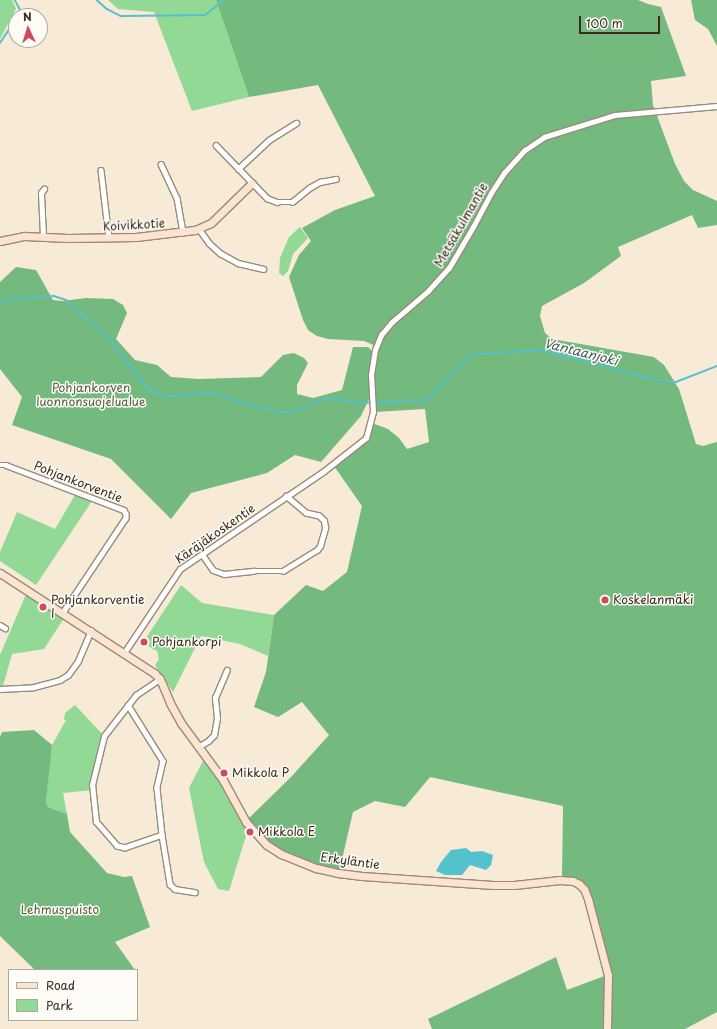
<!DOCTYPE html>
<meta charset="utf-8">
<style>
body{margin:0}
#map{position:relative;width:717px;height:1029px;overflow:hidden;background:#f7ead6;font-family:"Playpen Sans",sans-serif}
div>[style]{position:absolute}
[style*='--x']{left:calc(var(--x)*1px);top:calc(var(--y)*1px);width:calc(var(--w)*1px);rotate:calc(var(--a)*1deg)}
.green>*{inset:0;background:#91d994}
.forest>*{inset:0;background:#74b97e}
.water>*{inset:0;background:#54c2cc}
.stream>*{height:1.5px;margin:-0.75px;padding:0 0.75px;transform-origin:0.75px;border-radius:0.75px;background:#54c2cc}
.roads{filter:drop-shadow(1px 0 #998a7a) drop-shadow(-1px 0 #998a7a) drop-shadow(0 1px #998a7a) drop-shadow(0 -1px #998a7a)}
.street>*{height:4.5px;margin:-2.25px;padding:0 2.25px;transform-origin:2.25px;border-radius:2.25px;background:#fff}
.secondary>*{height:7px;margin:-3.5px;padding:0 3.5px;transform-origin:3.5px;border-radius:3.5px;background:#fde4d1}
.dots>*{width:11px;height:11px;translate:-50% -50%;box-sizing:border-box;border:2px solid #fdfcf7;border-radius:50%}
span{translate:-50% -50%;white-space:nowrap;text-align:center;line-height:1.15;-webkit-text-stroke:3px #fdfcf7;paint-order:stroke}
.street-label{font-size:12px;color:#3b2a1e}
.park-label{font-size:12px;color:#555f41}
.poi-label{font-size:12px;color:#3b2a1e}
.left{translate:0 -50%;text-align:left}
.water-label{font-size:13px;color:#445f5b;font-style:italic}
.legend{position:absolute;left:8px;top:969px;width:130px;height:52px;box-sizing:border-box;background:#fdfcf7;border:1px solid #afa8a0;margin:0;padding:5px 7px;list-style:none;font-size:12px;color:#3b2a1e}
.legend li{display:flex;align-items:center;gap:8px;height:20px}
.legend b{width:20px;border:1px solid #afa8a0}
.north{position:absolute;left:8px;top:8px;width:40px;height:40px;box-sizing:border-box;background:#fdfcf7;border:1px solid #afa8a0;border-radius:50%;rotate:356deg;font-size:11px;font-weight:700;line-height:16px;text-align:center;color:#3b2a1e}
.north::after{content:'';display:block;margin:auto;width:14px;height:18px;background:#d1495b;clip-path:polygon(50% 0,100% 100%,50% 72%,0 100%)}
.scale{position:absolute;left:579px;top:16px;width:81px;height:18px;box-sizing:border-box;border:2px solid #3b2a1e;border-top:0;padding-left:5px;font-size:12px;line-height:14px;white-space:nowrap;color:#3b2a1e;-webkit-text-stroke:3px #fdfcf7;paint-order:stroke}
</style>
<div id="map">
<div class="green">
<div style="clip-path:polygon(0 0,12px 0,16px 9px,0 39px)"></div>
<div style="clip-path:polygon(108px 0,216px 0,249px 97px,192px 111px,154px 12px,118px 9px)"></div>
<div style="clip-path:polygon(300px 227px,308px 238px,293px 254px,288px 271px,283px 276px,279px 273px,280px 258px,289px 237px)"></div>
<div style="clip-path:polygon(75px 495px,92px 501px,36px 585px,0 561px,0 552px,17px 512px,55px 529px)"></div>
<div style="clip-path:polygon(181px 585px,202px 603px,274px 615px,268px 656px,240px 644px,201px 636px,173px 692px,155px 665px,159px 659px,157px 651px,146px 645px,146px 638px)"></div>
<div style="clip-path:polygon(27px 592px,66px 615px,44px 649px,12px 654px,3px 686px,0 686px,0 655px)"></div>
<div style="clip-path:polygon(75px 705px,104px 736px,92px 790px,63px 793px,67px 814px,48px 807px,46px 802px,49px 769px,52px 745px,66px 720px,64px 720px,65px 713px)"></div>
<div style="clip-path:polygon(205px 757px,249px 826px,229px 891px,218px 889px,204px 862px,189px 788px)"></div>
</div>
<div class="forest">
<div style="clip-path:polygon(216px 0,638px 0,648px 4px,661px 7px,686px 76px,651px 81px,653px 105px,675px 164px,684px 181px,693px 190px,717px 201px,717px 225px,698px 228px,692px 215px,618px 247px,621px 256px,584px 283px,542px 306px,540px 316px,545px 333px,552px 339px,654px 357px,664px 365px,679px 389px,696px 444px,703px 446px,717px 442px,717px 1012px,685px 1029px,608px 1029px,610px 994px,585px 888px,562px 879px,563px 806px,430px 777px,405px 807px,375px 801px,353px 812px,339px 872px,316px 867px,268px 845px,247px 820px,292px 776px,329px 735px,302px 702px,278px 717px,254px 707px,266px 672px,274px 615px,306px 585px,323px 591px,347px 572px,362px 506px,334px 466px,363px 442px,372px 423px,388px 429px,399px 438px,407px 449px,429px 442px,425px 409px,375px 412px,373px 376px,378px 347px,364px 341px,328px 339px,317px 336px,308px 330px,303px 320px,289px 277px,299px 255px,311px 241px,302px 228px,335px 210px,375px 196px,318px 85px,249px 97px)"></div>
<div style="clip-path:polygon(691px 0,717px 0,717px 46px,708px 29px,695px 20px)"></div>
<div style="clip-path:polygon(16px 267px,36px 270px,53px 300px,62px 301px,86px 298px,113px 299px,123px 305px,127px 313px,116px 339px,135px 360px,157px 365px,171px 377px,198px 379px,261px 377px,283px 355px,294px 353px,304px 358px,308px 363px,297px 385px,297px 394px,313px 398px,342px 390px,353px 347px,368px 347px,375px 354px,372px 393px,361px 416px,321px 462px,295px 455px,267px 473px,191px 493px,171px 519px,111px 459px,12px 425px,22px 397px,0 369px,0 282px)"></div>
<div style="clip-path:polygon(34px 730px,52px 745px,46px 802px,48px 807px,67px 814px,70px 832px,107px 873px,124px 877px,132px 876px,150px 927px,115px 942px,135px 970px,35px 970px,0 936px,0 737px,2px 732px)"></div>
<div style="clip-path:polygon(556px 957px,567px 990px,607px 975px,606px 1029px,432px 1029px,428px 1019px)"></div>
</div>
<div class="water">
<div style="clip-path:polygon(466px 848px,471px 852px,482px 851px,493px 855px,491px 865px,486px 870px,470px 865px,462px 875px,445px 875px,436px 871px,441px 862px,451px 850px)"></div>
</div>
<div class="stream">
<div style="--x:15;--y:0;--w:13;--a:61"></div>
<div style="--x:21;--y:11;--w:6;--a:121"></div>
<div style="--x:97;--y:0;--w:13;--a:42"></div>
<div style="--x:107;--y:9;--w:16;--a:27"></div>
<div style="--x:121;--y:16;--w:84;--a:-0.7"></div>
<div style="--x:205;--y:15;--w:25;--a:-37"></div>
<div style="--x:0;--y:43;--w:29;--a:-56"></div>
<div style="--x:0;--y:302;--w:13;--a:-13"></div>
<div style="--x:13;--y:299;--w:41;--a:-4.2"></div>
<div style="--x:54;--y:296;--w:13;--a:18"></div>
<div style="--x:66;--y:300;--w:57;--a:41.5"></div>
<div style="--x:109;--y:338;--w:67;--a:52.3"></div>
<div style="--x:150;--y:391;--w:20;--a:15"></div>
<div style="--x:169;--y:396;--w:45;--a:-3.8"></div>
<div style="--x:214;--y:393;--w:40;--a:18.9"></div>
<div style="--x:252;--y:406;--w:32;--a:11"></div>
<div style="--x:283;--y:412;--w:12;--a:-5"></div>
<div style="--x:295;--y:411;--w:35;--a:-22"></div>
<div style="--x:328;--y:398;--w:31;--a:9"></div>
<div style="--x:359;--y:403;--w:68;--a:-2.5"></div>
<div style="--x:427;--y:400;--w:50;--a:-46.6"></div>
<div style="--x:461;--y:364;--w:12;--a:-42"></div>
<div style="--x:470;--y:356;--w:6;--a:-18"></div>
<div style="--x:476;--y:354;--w:65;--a:-3.5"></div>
<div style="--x:541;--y:350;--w:120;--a:14.5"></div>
<div style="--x:657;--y:380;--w:19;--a:6"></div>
<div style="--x:676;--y:382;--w:44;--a:-21.3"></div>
</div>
<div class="roads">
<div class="street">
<div style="--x:216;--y:145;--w:74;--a:46.1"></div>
<div style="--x:267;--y:198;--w:11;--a:22"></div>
<div style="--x:277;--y:202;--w:15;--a:0"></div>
<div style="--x:292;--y:202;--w:22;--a:-39"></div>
<div style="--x:309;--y:188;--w:13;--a:-29"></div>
<div style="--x:320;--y:182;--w:16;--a:-11"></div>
<div style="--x:161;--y:164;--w:38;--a:65"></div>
<div style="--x:177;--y:198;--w:35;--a:80"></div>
<div style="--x:238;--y:169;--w:42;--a:-43.1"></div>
<div style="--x:269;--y:140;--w:32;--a:-32"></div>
<div style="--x:101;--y:170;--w:68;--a:83.3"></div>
<div style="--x:199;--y:229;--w:17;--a:54"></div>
<div style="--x:209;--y:243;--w:15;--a:42"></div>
<div style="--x:220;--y:253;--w:21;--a:29"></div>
<div style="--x:238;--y:263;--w:26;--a:13"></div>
<div style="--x:43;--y:236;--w:43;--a:-92.7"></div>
<div style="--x:41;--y:193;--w:5;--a:-53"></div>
<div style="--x:0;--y:465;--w:6;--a:0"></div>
<div style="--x:6;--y:465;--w:126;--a:20.9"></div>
<div style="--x:124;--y:510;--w:4;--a:63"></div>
<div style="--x:126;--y:514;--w:4;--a:90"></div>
<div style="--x:126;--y:518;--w:114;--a:123.6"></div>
<div style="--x:202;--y:554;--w:19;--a:55"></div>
<div style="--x:213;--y:570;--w:12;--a:20"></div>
<div style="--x:224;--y:574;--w:30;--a:-6"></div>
<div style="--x:254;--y:571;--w:29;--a:0"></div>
<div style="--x:283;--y:571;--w:40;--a:-32"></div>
<div style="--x:317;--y:550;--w:5;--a:-53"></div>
<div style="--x:320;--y:546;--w:19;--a:-74"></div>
<div style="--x:325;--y:528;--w:7;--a:-98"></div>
<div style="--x:324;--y:521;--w:7;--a:-135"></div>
<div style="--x:319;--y:516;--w:13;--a:-167"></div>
<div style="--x:306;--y:513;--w:26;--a:-140"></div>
<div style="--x:0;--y:625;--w:6;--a:31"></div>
<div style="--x:124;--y:653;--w:101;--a:-56.3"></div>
<div style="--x:180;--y:569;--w:174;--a:-34.2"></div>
<div style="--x:324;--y:471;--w:53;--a:-38.2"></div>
<div style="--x:366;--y:438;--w:27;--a:-75"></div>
<div style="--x:373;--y:412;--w:37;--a:-93"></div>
<div style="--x:371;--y:375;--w:25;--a:-81"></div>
<div style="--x:375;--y:350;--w:16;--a:-68"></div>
<div style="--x:381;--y:335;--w:16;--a:-50"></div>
<div style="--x:391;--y:323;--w:49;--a:-40.9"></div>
<div style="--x:428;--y:291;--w:31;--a:-48"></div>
<div style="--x:449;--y:268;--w:48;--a:-59.7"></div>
<div style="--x:473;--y:227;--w:38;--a:-62"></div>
<div style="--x:491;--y:193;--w:24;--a:-57"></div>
<div style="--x:504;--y:173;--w:31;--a:-48"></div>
<div style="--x:525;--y:150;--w:23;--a:-34"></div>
<div style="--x:544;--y:137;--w:74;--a:-17.2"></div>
<div style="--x:615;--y:115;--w:102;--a:-5"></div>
<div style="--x:0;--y:689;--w:34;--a:-3"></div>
<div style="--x:34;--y:687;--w:27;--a:-15"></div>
<div style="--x:60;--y:680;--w:9;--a:-32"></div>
<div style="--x:68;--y:675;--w:17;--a:-54"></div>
<div style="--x:78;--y:661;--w:33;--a:-67"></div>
<div style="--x:128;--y:705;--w:66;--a:58"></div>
<div style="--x:163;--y:761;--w:28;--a:103"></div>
<div style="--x:157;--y:788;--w:47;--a:83.9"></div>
<div style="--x:162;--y:835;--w:39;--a:161"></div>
<div style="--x:125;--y:848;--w:8;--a:-166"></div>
<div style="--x:117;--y:846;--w:32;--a:-131"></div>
<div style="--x:96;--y:822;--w:37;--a:-96"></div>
<div style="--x:92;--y:785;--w:50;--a:-76.2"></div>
<div style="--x:104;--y:736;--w:52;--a:-52"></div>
<div style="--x:136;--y:695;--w:29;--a:-34"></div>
<div style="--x:198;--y:747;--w:12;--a:-31"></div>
<div style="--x:208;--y:741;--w:8;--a:-45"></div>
<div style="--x:214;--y:735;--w:17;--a:-80"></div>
<div style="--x:217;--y:718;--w:20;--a:-96"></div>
<div style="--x:215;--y:698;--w:30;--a:-67"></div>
<div style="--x:162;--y:835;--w:50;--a:80.7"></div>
<div style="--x:170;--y:884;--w:7;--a:45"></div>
<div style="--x:175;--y:889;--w:20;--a:9"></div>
</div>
<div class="secondary">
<div style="--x:0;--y:241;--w:25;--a:-12"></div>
<div style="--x:24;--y:236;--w:44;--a:2.6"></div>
<div style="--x:68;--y:238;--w:68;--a:-0.8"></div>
<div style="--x:136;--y:237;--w:59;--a:-6.8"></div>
<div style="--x:195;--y:230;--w:17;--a:-24"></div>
<div style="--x:211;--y:223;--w:57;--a:-44.3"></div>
<div style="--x:0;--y:573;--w:184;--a:33"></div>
<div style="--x:154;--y:673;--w:8;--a:45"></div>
<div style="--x:160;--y:679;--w:26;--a:67"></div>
<div style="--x:170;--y:703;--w:23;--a:61"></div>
<div style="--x:181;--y:723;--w:71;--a:53.6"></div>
<div style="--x:223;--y:780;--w:48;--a:61.3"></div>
<div style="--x:246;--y:822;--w:31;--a:48"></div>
<div style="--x:267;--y:845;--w:17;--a:33"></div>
<div style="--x:281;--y:854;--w:38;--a:22"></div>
<div style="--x:316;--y:868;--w:23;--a:13"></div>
<div style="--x:338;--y:873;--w:24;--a:7"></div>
<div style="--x:362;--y:876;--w:131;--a:3.9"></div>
<div style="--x:493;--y:885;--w:21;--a:0"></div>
<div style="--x:514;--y:885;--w:46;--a:-6.2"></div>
<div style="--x:560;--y:880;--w:13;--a:4"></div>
<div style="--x:573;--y:881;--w:7;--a:27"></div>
<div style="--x:579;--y:884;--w:7;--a:45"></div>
<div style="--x:584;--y:889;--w:11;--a:68"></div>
<div style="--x:588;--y:899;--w:79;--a:75.3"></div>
<div style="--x:608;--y:975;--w:54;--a:91.1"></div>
</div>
</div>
<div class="dots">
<div style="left:605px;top:600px;background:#d1495b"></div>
<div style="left:43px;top:607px;background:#d1495b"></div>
<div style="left:144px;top:642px;background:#d1495b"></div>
<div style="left:224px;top:773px;background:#d1495b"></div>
<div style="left:250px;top:832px;background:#d1495b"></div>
</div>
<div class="street-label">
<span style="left:134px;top:225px;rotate:-3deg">Koivikkotie</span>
<span style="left:461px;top:225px;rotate:-60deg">Metsäkulmantie</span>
<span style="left:78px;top:482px;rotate:21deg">Pohjankorventie</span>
<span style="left:215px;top:534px;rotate:-35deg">Käräjäkoskentie</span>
<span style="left:350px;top:861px;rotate:8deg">Erkyläntie</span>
</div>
<div class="park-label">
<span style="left:91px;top:395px">Pohjankorven<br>luonnonsuojelualue</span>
<span style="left:60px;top:910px">Lehmuspuisto</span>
</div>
<div class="poi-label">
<span class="left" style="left:51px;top:607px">Pohjankorventie<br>I</span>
<span class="left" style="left:613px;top:600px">Koskelanmäki</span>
<span class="left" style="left:152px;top:642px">Pohjankorpi</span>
<span class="left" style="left:232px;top:773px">Mikkola P</span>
<span class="left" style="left:258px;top:832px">Mikkola E</span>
</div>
<div class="water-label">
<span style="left:581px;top:352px;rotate:14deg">Vantaanjoki</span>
</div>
<ul class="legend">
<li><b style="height:5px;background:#fde4d1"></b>Road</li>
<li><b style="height:11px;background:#91d994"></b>Park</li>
</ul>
<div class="north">N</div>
<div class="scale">100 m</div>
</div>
